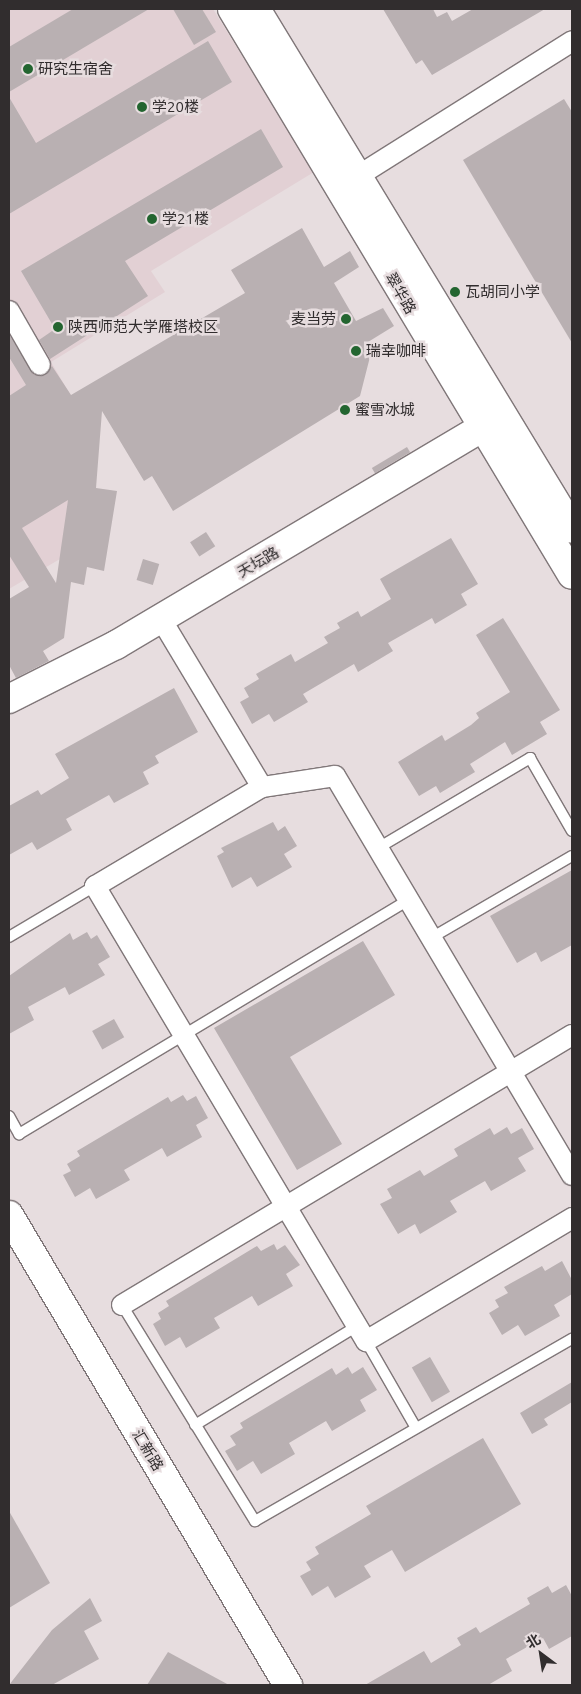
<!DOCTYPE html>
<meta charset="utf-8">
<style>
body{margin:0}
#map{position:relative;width:581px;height:1694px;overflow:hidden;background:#e7dddf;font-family:Ubuntu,"Noto Sans SC",sans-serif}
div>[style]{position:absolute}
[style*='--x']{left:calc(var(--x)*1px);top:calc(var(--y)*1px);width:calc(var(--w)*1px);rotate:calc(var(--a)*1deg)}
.built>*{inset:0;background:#e2d0d4}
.building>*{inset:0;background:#b9b0b2;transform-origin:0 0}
.roads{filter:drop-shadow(1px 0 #807779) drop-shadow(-1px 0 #807779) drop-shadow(0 1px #807779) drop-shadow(0 -1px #807779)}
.lane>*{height:10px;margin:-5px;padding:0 5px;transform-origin:5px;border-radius:5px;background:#fff}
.street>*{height:20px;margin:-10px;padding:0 10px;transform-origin:10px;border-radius:10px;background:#fff}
.secondary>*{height:28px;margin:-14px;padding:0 14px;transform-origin:14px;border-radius:14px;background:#fff}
.dots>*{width:14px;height:14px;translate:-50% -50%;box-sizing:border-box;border:2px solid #e7dddf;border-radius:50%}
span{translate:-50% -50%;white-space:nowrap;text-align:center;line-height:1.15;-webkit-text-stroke:5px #e7dddf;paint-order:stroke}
.poi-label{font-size:15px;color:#312d2e}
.left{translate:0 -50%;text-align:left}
.right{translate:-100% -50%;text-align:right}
.street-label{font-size:15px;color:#312d2e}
.frame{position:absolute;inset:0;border:10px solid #312d2e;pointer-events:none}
.north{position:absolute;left:516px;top:1629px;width:50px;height:50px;-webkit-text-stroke:4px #e7dddf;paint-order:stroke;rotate:329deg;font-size:14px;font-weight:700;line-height:20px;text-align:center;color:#312d2e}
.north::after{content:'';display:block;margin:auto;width:18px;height:22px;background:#312d2e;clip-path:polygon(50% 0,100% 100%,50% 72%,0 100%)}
</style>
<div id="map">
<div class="built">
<div style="clip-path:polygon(9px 9px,213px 9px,314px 172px,151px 271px,165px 292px,51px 362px,93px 433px,82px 546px,9px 589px)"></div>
</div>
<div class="building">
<div style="clip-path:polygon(73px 9px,149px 9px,9px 92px,9px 47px)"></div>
<div style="clip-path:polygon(173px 9px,202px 9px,216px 32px,194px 45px)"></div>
<div style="clip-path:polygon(383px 9px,433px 9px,437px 17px,447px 12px,452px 21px,473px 9px,545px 9px,432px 75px,422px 60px,416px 64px)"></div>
<div style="clip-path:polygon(208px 41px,232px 82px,9px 214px,9px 97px,36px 143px)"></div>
<div style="clip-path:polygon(564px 99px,572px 112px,572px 343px,463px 160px)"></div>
<div style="clip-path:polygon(261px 129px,283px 167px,125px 261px,148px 296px,50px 359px,39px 340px,55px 329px,21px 271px)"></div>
<div style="clip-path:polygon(evenodd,302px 228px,324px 267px,350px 251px,359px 267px,334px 283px,356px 321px,383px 308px,394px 326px,368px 342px,372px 349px,360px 396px,173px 511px,152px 476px,144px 481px,102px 411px,96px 488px,117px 491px,104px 571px,87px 567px,84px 585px,71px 582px,64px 638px,43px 651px,49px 661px,16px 678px,9px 665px,9px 599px,29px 587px,9px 555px,9px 396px,26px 385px,9px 357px,9px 334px,34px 375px,45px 375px,52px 366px,71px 395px,245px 293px,231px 270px,302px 228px,68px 500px,61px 548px,56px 583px,22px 528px,68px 500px)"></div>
<div style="left:407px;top:447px;width:6px;height:41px;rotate:59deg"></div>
<div style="left:206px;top:532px;width:17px;height:19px;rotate:57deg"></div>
<div style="clip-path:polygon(451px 538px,478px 584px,461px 594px,467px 605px,435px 624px,432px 618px,388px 643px,393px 651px,358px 672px,354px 664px,303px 694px,308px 702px,274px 722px,269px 714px,252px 724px,240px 702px,249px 697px,244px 688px,259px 679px,256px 674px,291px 654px,295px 662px,328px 643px,324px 637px,340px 628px,337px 623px,358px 611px,361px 617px,391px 599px,380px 579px)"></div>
<div style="left:143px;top:559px;width:17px;height:22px;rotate:17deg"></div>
<div style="clip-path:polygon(503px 618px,560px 710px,540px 722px,547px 734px,512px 755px,505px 742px,470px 764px,475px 772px,440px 793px,436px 786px,419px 796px,398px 762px,442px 735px,445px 741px,471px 725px,479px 718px,476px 713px,510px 692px,476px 635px)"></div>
<div style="clip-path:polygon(174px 688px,198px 732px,155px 756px,159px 763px,143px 772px,149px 784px,114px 803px,109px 795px,66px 819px,72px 830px,37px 850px,32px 842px,9px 855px,9px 806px,38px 790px,41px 795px,69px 778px,55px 754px)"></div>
<div style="clip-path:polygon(273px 822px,278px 831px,285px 826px,297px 846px,284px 854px,292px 867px,257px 887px,251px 877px,232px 888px,217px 856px,224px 852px,221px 848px)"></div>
<div style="clip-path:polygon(572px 870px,572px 945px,541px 962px,536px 952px,517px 963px,490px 916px)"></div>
<div style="clip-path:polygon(87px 932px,91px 939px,97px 935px,110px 957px,98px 964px,105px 975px,69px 995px,65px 987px,28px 1007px,34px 1020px,9px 1034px,9px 976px,70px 933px,73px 940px)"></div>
<div style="clip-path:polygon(363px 941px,395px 995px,290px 1057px,342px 1144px,297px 1170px,214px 1028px)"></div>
<div style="left:114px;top:1019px;width:21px;height:25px;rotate:61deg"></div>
<div style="clip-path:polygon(183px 1095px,187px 1101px,196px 1096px,208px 1118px,196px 1125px,202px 1137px,167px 1157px,162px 1148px,124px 1170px,130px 1180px,96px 1199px,90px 1188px,75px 1197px,63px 1175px,71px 1171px,67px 1164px,80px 1156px,77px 1151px,168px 1097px,171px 1102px)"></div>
<div style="clip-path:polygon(507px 1127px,511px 1134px,522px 1128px,534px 1149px,518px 1158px,526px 1171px,491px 1191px,485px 1181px,450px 1201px,457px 1212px,420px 1234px,415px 1224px,398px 1234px,380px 1204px,392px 1198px,387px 1189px,420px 1170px,424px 1176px,451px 1160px,458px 1156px,454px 1149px,490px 1128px,494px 1135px)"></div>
<div style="clip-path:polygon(274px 1244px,277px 1250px,285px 1245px,300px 1265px,286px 1274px,293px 1286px,258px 1306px,252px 1296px,214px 1318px,220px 1328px,186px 1348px,180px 1337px,165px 1346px,153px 1324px,161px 1319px,158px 1313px,169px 1306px,166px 1301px,257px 1246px,261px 1251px)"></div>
<div style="clip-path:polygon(562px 1261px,572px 1280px,572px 1294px,554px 1305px,560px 1316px,525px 1336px,518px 1325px,502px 1335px,489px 1313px,499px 1307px,495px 1300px,508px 1293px,504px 1287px,542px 1266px,545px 1271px)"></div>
<div style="left:430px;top:1357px;width:40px;height:21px;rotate:60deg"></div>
<div style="clip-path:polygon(348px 1367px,352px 1374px,363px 1367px,377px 1390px,360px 1400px,366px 1411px,332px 1431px,326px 1421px,289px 1443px,295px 1454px,261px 1474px,253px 1461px,237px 1471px,225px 1451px,236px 1445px,230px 1436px,243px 1428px,240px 1423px,332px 1368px,336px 1375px)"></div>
<div style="clip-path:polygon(572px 1382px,572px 1402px,544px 1419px,548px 1425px,532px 1434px,520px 1413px)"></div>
<div style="clip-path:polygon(483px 1438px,521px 1504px,405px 1572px,392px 1550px,364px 1566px,371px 1577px,335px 1598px,328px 1586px,312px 1596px,300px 1576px,311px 1570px,306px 1562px,319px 1554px,315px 1547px,371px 1514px,366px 1506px)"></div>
<div style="clip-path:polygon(9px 1511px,50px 1583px,9px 1608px)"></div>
<div style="clip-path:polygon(566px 1585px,572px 1596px,572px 1636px,549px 1649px,543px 1638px,506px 1659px,512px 1671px,488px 1685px,365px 1685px,424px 1651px,431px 1663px,461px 1645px,457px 1638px,476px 1627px,480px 1633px,530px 1604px,527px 1598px,548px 1586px,552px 1593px)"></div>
<div style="clip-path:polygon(90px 1598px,102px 1621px,84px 1631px,99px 1659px,52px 1685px,9px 1685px,52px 1630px)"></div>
<div style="clip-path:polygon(168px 1652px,229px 1685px,147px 1685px)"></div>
</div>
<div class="roads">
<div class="lane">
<div style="--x:378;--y:848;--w:177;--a:-30.6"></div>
<div style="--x:530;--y:758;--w:84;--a:60.1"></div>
<div style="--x:9;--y:937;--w:100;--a:-30.7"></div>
<div style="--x:431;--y:938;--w:163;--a:-30.2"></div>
<div style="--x:9;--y:1116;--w:21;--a:61"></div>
<div style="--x:19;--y:1134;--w:455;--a:-31"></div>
<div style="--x:122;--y:1305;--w:254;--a:58.4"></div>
<div style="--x:255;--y:1521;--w:366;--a:-29.9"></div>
<div style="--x:366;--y:1341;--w:100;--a:60.1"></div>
<div style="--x:195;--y:1425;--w:190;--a:-31.4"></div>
</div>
<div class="street">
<div style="--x:358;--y:176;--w:253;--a:-32.2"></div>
<div style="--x:9;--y:311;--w:62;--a:60.1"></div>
<div style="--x:161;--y:619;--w:196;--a:59"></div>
<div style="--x:572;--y:1175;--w:464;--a:-120.7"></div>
<div style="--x:335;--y:776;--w:74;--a:171.4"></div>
<div style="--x:262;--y:787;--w:194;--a:149.3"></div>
<div style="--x:95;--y:886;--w:530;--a:59.22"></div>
<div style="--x:366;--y:1341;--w:240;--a:-30.8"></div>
<div style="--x:122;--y:1305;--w:525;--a:-30.96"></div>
</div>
<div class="secondary">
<div style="--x:232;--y:9;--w:660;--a:59.01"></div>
<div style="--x:256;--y:9;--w:608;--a:58.71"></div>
<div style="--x:9;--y:699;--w:120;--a:-26.8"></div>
<div style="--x:116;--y:645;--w:443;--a:-30.7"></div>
<div style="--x:9;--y:1215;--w:547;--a:59.31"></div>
</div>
</div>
<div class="dots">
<div style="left:28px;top:69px;background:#236530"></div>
<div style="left:142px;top:107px;background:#236530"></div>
<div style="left:152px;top:219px;background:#236530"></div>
<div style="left:455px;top:292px;background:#236530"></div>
<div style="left:346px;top:319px;background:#236530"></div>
<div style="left:58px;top:327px;background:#236530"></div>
<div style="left:356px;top:351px;background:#236530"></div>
<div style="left:345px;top:410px;background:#236530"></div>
</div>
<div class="poi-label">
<span class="left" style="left:38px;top:69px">研究生宿舍</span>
<span class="left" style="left:152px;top:107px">学20楼</span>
<span class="left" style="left:162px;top:219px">学21楼</span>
<span class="left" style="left:465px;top:292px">瓦胡同小学</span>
<span class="right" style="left:336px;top:319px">麦当劳</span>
<span class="left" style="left:68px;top:327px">陕西师范大学雁塔校区</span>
<span class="left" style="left:366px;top:351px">瑞幸咖啡</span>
<span class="left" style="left:355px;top:410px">蜜雪冰城</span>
</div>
<div class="street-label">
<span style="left:401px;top:293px;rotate:60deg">翠华路</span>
<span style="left:258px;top:562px;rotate:-30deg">天坛路</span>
<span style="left:148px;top:1450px;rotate:59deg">汇新路</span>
</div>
<div class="frame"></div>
<div class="north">北</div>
</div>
